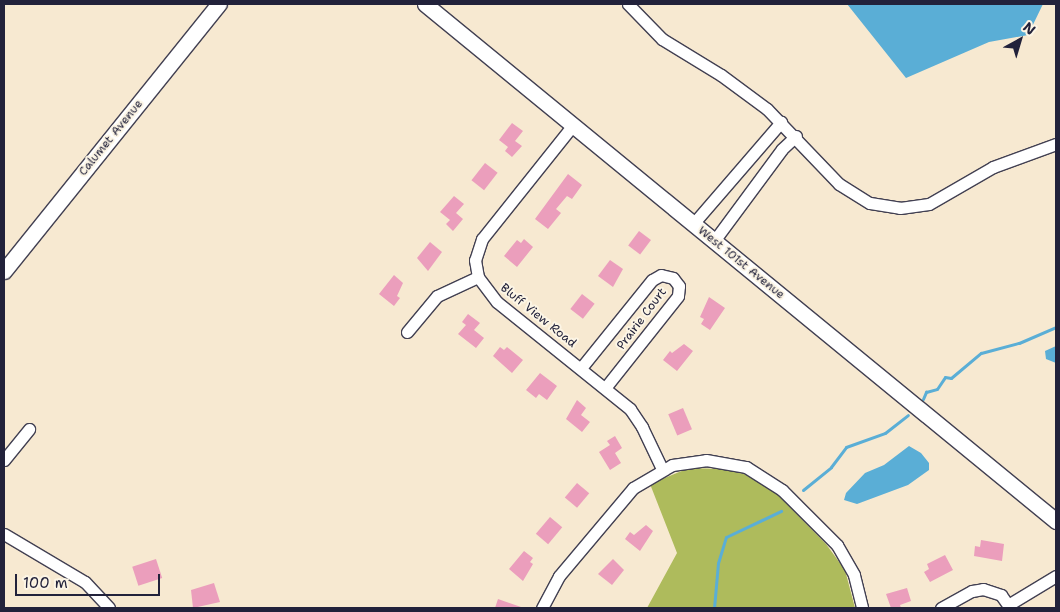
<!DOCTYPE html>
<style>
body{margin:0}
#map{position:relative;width:1060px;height:612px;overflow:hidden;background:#f7e9d1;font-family:"Shantell Sans",sans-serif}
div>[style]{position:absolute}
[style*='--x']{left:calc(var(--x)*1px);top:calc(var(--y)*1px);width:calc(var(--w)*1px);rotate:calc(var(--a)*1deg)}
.green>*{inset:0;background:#aebb5c}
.water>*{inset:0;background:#5aaed6}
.stream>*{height:3px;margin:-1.5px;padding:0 1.5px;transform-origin:1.5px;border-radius:1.5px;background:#5aaed6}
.building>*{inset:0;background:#eb9ebc;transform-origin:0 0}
.roads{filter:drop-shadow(1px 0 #424052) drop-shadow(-1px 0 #424052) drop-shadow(0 1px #424052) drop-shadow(0 -1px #424052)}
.minor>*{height:11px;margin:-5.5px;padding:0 5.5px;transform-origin:5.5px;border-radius:5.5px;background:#fff}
.tertiary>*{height:15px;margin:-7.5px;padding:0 7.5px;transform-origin:7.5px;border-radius:7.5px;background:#fff}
span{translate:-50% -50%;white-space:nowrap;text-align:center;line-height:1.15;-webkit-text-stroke:4px #fcf5e5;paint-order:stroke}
.street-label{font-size:12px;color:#22223b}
.frame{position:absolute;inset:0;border:5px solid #22223b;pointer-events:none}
.north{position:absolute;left:995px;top:15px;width:50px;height:50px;-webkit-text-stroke:4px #fcf5e5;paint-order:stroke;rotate:39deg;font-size:14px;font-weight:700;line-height:20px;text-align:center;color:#22223b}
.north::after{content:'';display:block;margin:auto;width:18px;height:22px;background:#22223b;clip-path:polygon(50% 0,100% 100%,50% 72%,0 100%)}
.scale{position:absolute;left:15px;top:574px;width:145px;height:22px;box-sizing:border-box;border:2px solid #22223b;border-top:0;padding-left:6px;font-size:15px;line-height:18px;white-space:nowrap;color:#22223b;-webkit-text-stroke:4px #fcf5e5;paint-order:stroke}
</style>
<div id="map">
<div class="green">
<div style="clip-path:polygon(689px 468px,722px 469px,744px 474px,773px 490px,826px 544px,845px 570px,855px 608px,647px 608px,677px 553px,650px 484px)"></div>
</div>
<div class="water">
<div style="clip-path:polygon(847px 4px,1043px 4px,1028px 35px,989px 42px,906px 78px)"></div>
<div style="clip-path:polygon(1056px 346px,1056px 363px,1046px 359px,1045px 351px)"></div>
<div style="clip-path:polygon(909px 446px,921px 453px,929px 463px,929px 470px,908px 485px,857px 504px,844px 500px,846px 493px,865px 473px,884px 465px)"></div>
</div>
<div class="stream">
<div style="--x:923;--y:399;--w:8;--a:-67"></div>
<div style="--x:926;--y:392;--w:11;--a:-15"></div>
<div style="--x:937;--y:389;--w:14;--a:-56"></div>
<div style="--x:945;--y:377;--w:6;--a:9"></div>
<div style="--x:951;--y:378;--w:39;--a:-40"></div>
<div style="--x:981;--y:353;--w:39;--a:-15"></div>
<div style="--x:1019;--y:343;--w:40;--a:-23.4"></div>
<div style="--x:803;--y:490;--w:36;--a:-39"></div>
<div style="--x:831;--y:467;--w:25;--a:-53"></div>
<div style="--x:846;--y:447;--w:41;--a:-19.7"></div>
<div style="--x:885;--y:433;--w:29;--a:-38"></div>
<div style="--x:714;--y:608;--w:45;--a:-84.9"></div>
<div style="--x:718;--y:563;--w:27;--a:-73"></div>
<div style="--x:726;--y:537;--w:61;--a:-25.3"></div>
</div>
<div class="building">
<div style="clip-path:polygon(512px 123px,523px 131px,515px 141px,522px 146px,512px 157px,505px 151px,508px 147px,499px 140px)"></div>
<div style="left:485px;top:163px;width:16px;height:22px;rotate:38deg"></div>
<div style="clip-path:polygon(568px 174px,582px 185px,572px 199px,567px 196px,556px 209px,561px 213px,548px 229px,535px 219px)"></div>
<div style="clip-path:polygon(454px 196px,464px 204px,456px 213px,463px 219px,453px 231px,446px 224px,450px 220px,440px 212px)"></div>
<div style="left:639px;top:231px;width:15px;height:18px;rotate:37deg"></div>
<div style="clip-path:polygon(524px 239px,533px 247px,517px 267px,504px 256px,517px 240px,521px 243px)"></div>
<div style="clip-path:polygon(430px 242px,442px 252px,428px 271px,417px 258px)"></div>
<div style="clip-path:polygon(610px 260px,623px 269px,613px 287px,598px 276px)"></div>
<div style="clip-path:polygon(394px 275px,403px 283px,397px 296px,400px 298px,394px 306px,379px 294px)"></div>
<div style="left:582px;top:294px;width:16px;height:19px;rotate:38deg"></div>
<div style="clip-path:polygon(709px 297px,725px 308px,710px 330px,701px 324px,704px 319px,700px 317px)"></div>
<div style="clip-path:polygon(468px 314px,480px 323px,474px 330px,484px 338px,476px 348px,458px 334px,466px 325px,462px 322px)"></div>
<div style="clip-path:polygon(684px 344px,693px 351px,677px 371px,663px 360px,670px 351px,672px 353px)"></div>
<div style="clip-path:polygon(500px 347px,504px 350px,507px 347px,523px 360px,512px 373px,493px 356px)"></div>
<div style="clip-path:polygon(540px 373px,557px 386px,547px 400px,539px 394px,536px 398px,526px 390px)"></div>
<div style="clip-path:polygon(577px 400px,586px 408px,581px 415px,590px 422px,582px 432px,566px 419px)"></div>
<div style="left:683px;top:408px;width:23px;height:16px;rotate:67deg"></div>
<div style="clip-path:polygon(615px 436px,622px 448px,615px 453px,621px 463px,610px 470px,599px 452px,610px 445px,607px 441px)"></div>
<div style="left:577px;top:483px;width:16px;height:19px;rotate:40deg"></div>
<div style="left:550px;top:517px;width:16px;height:22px;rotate:40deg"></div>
<div style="clip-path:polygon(646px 525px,653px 531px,640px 551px,625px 539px,630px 532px,634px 535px)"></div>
<div style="clip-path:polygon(981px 540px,1004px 544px,1002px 561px,974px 556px,975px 546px,980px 547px)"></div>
<div style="clip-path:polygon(524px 551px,533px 558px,530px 562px,533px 564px,523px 581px,509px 569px)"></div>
<div style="clip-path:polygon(945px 555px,953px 570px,930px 582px,924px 572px,929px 569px,927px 564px)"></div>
<div style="left:156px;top:559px;width:20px;height:25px;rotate:72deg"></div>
<div style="clip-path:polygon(613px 559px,624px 570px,612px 585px,598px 574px)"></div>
<div style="clip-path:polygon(214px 583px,220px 602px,193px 608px,191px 590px)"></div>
<div style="clip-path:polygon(907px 588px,911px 601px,900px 605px,901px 608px,891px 608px,886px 594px)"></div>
<div style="clip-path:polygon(498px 599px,521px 607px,521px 608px,495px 608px)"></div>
</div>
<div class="roads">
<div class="minor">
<div style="--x:628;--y:4;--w:49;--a:45.8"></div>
<div style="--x:662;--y:39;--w:69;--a:31.4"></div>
<div style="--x:721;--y:75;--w:57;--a:36.5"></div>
<div style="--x:767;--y:109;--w:104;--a:46.2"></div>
<div style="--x:839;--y:184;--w:36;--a:32"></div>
<div style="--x:870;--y:203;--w:30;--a:9"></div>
<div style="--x:900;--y:208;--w:29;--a:-8"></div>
<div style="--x:929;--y:204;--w:74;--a:-30"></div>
<div style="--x:993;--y:167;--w:67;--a:-20.1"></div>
<div style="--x:573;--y:125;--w:146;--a:128.6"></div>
<div style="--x:482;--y:239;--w:22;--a:108"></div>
<div style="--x:475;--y:260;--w:17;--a:80"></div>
<div style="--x:478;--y:277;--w:31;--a:53"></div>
<div style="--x:497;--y:302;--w:171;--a:38.8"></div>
<div style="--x:630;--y:409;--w:22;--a:56"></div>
<div style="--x:642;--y:427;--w:47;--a:64.5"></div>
<div style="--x:693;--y:224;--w:135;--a:-49.2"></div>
<div style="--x:714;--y:241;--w:114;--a:-53.5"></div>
<div style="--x:782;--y:149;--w:19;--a:-43"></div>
<div style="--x:407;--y:332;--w:47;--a:-50.2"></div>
<div style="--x:437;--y:296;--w:45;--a:-24.9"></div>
<div style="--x:581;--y:368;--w:113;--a:-51.1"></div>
<div style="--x:652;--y:280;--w:10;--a:-29"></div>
<div style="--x:661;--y:275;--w:12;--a:14"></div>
<div style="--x:673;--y:278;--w:10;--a:53"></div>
<div style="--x:679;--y:286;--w:10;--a:96"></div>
<div style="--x:678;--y:296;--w:116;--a:128.4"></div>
<div style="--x:4;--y:460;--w:40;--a:-51"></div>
<div style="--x:4;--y:534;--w:94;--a:30.7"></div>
<div style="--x:85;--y:582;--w:35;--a:47"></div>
<div style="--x:1008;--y:605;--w:56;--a:-31.1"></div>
<div style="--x:542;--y:608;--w:36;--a:-62"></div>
<div style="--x:559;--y:576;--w:115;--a:-49.9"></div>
<div style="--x:633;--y:488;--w:45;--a:-30.5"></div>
<div style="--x:672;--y:465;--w:34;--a:-8"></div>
<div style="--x:706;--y:460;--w:41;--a:9.9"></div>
<div style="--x:746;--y:467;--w:43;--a:32.6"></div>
<div style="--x:782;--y:490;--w:78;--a:45"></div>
<div style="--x:837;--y:545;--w:34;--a:60"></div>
<div style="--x:854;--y:575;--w:34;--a:76"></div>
<div style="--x:941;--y:608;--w:35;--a:-29"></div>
<div style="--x:972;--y:591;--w:11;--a:-10"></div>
<div style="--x:983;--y:589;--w:19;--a:18"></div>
<div style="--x:1001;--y:595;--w:16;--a:55"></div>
</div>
<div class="tertiary">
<div style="--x:425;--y:4;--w:816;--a:39.33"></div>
<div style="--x:4;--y:271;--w:343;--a:-51.2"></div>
</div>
</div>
<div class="street-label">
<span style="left:111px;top:138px;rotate:-51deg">Calumet Avenue</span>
<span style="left:741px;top:263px;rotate:39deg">West 101st Avenue</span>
<span style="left:538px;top:316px;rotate:39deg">Bluff View Road</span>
<span style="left:642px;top:319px;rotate:-53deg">Prairie Court</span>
</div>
<div class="frame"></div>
<div class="north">N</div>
<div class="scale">100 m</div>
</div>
